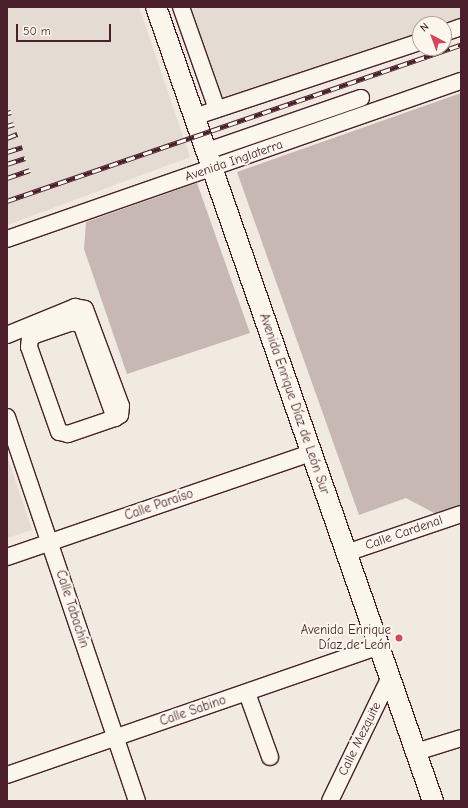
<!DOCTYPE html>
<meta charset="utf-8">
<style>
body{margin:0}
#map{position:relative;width:468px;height:808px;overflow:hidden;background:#f0eae0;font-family:"Comic Neue",sans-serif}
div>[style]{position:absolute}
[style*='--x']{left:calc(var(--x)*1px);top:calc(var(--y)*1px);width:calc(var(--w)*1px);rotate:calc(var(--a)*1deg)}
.built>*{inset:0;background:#e4dbd2}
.building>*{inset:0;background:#c8b8b3}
.roads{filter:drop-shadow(1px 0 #4a1f2b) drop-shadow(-1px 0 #4a1f2b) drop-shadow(0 1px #4a1f2b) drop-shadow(0 -1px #4a1f2b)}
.minor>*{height:16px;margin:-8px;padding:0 8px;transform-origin:8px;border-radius:8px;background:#fbf7ec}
.major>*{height:20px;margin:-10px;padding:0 10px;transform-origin:10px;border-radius:10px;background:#fbf7ec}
.rail>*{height:4.5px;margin-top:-2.25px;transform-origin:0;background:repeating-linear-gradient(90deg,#fbf7ec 0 9px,#4a1f2b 0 18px);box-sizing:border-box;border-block:1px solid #4a1f2b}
.dots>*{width:11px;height:11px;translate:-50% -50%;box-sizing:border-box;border:2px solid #fbf7ec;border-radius:50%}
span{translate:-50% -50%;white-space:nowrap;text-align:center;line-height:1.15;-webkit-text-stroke:4px #fbf7ec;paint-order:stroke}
.street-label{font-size:13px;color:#4a1f2b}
.poi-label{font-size:13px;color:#4a1f2b}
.right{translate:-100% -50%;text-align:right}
.frame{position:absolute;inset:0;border:8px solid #4a1f2b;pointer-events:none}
.north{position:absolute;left:412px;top:16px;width:40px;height:40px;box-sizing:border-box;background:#fbf7ec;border:1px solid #b4a19f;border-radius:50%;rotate:319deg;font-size:11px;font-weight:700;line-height:16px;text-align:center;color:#4a1f2b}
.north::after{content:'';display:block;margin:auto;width:14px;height:18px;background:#d1495b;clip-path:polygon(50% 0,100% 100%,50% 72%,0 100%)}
.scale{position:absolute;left:16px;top:24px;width:95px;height:18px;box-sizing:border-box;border:2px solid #4a1f2b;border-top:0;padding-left:5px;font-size:12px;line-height:14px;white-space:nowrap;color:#4a1f2b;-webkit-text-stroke:3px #fbf7ec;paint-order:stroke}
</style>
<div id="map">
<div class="built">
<div style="clip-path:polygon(7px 7px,139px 7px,190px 157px,7px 225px)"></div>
<div style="clip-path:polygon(178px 7px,461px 7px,461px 29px,444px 35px,444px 24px,420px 24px,420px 43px,214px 113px)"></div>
<div style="clip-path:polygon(7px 456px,32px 530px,7px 538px)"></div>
</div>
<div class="building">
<div style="clip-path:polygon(461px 93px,461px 504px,436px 514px,406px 498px,359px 515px,237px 172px)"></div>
<div style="clip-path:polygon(197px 183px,250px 333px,127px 374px,84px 249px,86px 222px)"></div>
</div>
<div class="roads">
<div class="minor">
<div style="--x:181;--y:7;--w:108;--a:70.6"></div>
<div style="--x:444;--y:33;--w:18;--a:-19"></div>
<div style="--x:194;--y:117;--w:238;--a:-18.4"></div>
<div style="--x:207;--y:151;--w:163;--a:-19"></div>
<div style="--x:7;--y:239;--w:481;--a:-19.2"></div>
<div style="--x:7;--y:335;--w:74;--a:-22.4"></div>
<div style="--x:75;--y:307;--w:10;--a:11"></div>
<div style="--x:85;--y:309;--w:103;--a:69.6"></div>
<div style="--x:121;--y:406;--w:9;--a:96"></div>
<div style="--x:120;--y:415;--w:6;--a:149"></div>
<div style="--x:115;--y:418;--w:50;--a:161.2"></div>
<div style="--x:68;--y:434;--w:9;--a:-167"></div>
<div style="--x:59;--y:432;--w:90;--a:-109.4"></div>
<div style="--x:29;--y:347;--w:9;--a:-84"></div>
<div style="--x:30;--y:338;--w:6;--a:-31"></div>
<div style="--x:35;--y:335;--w:37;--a:-19"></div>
<div style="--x:70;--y:323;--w:7;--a:0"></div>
<div style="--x:77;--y:323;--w:6;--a:31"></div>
<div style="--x:82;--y:326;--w:98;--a:70.3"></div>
<div style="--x:7;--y:417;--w:405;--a:71.3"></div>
<div style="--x:346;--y:553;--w:121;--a:-18.7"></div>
<div style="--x:7;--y:557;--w:321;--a:-18.9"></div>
<div style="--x:247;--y:693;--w:68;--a:70.2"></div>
<div style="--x:416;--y:752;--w:47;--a:-17.3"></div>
<div style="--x:7;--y:775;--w:394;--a:-19.1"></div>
<div style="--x:330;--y:801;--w:138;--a:-64.2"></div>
</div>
<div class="major">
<div style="--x:156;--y:7;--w:841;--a:70.77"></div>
</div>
</div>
<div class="rail">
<div style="--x:7;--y:113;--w:4;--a:-14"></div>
<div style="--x:7;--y:126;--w:7;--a:-16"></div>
<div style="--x:7;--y:138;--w:11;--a:-22"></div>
<div style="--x:7;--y:152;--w:16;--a:-18"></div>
<div style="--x:7;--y:164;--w:19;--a:-18"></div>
<div style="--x:7;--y:178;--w:24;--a:-19"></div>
<div style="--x:7;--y:201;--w:480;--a:-19"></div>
</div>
<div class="dots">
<div style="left:399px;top:638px;background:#d1495b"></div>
</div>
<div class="street-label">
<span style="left:234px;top:161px;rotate:-19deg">Avenida Inglaterra</span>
<span style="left:294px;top:404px;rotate:71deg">Avenida Enrique Díaz de León Sur</span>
<span style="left:159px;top:505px;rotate:-19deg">Calle Paraíso</span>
<span style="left:404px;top:533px;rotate:-19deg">Calle Cardenal</span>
<span style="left:72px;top:609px;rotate:72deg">Calle Tabachín</span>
<span style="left:193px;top:711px;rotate:-19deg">Calle Sabino</span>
<span style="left:360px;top:739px;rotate:-64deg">Calle Mezquite</span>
</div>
<div class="poi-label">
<span class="right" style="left:391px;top:638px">Avenida Enrique<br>Díaz de León</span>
</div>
<div class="frame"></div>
<div class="north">N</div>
<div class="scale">50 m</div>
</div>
